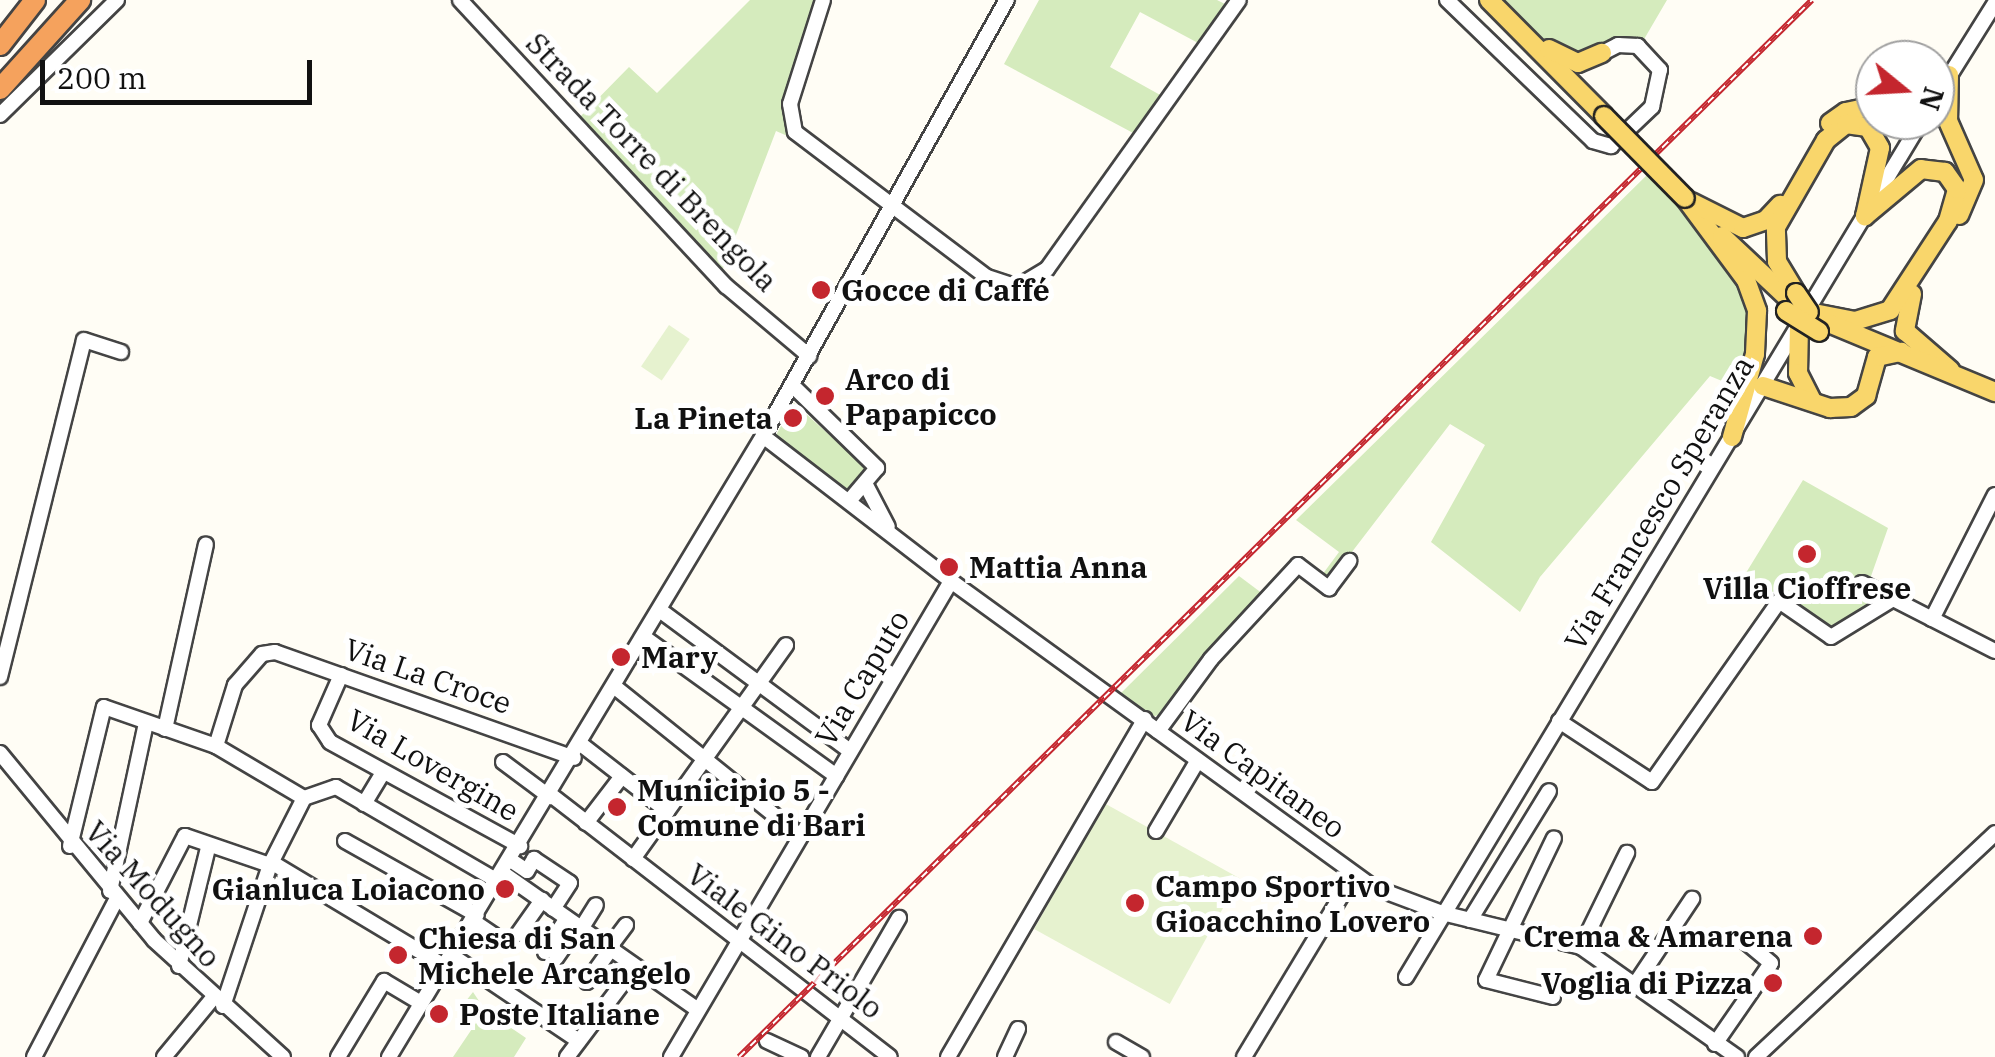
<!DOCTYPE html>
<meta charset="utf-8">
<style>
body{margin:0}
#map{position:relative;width:1995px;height:1057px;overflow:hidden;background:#fffdf5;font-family:"IBM Plex Serif",serif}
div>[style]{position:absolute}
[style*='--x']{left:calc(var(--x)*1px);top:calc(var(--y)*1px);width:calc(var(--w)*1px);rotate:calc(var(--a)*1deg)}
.green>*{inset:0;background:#d5ebbd}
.pitch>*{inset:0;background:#e6f2cf;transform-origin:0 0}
.roads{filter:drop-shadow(2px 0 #444) drop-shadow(-2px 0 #444) drop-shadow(0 2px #444) drop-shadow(0 -2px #444)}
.minor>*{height:14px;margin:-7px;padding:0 7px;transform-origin:7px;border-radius:7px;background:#fff}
.major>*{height:18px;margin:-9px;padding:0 9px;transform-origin:9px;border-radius:9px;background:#f9d66b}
.highway>*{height:20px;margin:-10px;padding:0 10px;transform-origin:10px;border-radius:10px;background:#f5a25d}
.rail>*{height:6px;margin-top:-3px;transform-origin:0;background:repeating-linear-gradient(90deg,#fff 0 8px,#c4262e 0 16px);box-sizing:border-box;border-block:2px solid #c4262e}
.bridges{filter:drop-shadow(2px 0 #222) drop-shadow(-2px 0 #222) drop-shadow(0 2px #222) drop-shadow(0 -2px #222)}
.major-bridge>*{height:18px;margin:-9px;padding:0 9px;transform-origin:9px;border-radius:9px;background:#f9d66b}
.dots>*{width:28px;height:28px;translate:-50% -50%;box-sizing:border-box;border:5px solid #fff;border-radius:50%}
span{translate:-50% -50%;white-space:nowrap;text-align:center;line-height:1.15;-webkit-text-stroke:10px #fff;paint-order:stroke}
.street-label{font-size:30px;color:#111}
.poi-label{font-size:30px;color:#111;font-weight:700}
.left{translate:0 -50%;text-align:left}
.right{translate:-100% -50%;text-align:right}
.north{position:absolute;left:1855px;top:40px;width:100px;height:100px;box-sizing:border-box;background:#fff;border:2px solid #a0a0a0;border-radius:50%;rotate:108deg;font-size:28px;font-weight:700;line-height:40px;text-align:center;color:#111}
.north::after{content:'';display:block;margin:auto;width:35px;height:45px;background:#c4262e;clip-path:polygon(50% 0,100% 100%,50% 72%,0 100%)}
.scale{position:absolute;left:40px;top:60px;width:272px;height:45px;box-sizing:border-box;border:5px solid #111;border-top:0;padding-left:12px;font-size:30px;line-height:35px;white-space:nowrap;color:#111;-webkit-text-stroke:8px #fff;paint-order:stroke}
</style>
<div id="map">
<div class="green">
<div style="clip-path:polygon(750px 0,817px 0,785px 104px,792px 138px,776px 131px,721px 274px,576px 121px,629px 67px,657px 93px)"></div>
<div style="clip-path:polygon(1039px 0,1217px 0,1227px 5px,1200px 44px,1140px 12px,1110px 67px,1162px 96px,1135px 134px,1004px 64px)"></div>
<div style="clip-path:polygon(1499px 0,1667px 0,1643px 41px,1613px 39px,1590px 55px,1559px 53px)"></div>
<div style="clip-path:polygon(1649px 173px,1738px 277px,1754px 314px,1741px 389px,1710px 376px,1540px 577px,1520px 612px,1431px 542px,1485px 445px,1450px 424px,1332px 578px,1322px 575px,1339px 552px,1296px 520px)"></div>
<div style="clip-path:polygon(794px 403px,867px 469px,850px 492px,776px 435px)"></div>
<div style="clip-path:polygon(1803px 480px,1888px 528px,1870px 579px,1879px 600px,1837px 628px,1828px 629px,1783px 591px,1773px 604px,1741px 581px)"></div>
<div style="clip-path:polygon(1239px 576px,1263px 594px,1164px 714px,1150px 717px,1119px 695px)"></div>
<div style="clip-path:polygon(473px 992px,485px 1010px,526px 1038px,514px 1057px,453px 1057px,480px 1017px,462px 1006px)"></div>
</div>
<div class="pitch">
<div style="left:669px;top:325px;width:25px;height:50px;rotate:34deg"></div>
<div style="left:1104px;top:803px;width:155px;height:144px;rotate:29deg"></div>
</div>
<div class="roads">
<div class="minor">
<div style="--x:460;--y:0;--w:391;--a:47.1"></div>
<div style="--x:726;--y:286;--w:109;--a:40.1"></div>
<div style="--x:823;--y:0;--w:109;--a:107.6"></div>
<div style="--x:790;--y:104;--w:28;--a:80"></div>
<div style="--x:795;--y:132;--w:241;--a:37.1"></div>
<div style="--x:987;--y:277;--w:32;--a:18"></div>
<div style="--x:1017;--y:287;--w:35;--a:-31"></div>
<div style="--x:1047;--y:269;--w:330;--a:-54.5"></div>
<div style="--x:1447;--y:0;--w:203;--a:44"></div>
<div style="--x:1593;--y:141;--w:19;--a:16"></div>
<div style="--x:1611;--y:146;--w:57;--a:-43.6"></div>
<div style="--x:1652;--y:107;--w:38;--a:-78"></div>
<div style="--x:1660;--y:70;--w:33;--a:-133"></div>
<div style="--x:1638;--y:46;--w:20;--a:-177"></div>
<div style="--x:1618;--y:45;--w:18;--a:153"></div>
<div style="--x:1935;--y:99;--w:113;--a:-58"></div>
<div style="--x:0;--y:115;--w:164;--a:-44.5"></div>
<div style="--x:792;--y:385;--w:119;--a:44.3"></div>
<div style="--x:877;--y:468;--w:42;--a:130.2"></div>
<div style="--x:763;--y:436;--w:237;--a:37.6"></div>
<div style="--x:951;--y:581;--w:521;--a:35.95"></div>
<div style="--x:1373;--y:887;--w:74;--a:20.6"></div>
<div style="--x:1442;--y:913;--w:143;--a:13.7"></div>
<div style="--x:1581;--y:947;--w:191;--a:35.2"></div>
<div style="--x:866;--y:485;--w:47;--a:62.4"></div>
<div style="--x:1862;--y:583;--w:149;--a:27.1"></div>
<div style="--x:661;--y:611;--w:235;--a:36.5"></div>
<div style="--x:1932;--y:619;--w:139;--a:-63.1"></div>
<div style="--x:645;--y:638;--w:236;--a:35.8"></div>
<div style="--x:341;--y:675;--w:55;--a:113.7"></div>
<div style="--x:319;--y:725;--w:20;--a:57"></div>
<div style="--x:330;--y:742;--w:217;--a:28.7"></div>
<div style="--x:0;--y:677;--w:347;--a:-76"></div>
<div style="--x:84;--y:340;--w:39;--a:18"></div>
<div style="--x:615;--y:687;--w:238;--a:38.8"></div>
<div style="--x:1559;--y:721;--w:111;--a:33.3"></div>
<div style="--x:1652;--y:782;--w:221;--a:-54.9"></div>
<div style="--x:1779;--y:601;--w:63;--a:34.7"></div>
<div style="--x:1831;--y:637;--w:73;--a:-31.5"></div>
<div style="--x:165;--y:729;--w:189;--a:-77.5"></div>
<div style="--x:1158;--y:731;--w:89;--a:-53.6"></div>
<div style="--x:1211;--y:659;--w:128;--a:-47.2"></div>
<div style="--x:1298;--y:565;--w:39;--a:37"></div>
<div style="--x:1329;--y:588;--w:34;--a:-53"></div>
<div style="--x:582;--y:745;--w:108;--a:37.8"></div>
<div style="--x:216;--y:746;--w:64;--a:-72.7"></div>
<div style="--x:235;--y:685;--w:41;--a:-48.9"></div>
<div style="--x:262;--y:654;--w:13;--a:-9"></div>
<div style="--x:275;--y:652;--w:317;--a:19.5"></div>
<div style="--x:0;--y:753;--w:242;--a:50.5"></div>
<div style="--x:154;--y:940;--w:174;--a:42.2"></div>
<div style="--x:503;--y:762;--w:59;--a:36.7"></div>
<div style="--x:551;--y:795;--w:428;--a:37.7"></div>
<div style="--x:304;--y:798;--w:34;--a:-19"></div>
<div style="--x:336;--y:787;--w:189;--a:30.2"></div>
<div style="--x:364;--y:804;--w:37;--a:-59"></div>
<div style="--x:586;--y:823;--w:59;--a:-52.5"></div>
<div style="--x:1156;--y:831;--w:82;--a:-59.4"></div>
<div style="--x:345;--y:841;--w:151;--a:29.3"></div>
<div style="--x:70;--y:846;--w:143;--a:-76.3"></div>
<div style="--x:104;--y:707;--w:119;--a:19.2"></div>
<div style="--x:216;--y:746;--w:102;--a:30.6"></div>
<div style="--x:633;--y:859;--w:263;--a:-54.4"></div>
<div style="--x:512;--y:861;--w:18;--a:34"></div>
<div style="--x:527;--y:871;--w:14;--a:-60"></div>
<div style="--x:534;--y:859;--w:43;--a:33.7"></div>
<div style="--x:570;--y:883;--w:31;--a:123"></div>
<div style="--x:271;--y:862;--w:202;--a:31"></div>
<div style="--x:504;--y:874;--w:237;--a:35"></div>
<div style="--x:110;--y:891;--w:172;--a:-77.9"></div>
<div style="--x:1470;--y:920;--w:151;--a:-58.5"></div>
<div style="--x:473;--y:921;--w:25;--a:34"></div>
<div style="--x:140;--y:923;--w:98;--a:-62.7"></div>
<div style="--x:185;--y:836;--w:90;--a:18.8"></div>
<div style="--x:581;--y:929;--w:28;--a:-58"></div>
<div style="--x:518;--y:934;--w:42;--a:-54.8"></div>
<div style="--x:1581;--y:947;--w:105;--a:-63.9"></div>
<div style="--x:608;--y:949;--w:30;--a:-53"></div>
<div style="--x:545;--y:952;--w:40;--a:-57.1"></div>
<div style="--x:451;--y:955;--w:154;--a:33.9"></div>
<div style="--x:556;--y:958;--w:39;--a:-55"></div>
<div style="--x:179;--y:966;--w:122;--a:-76.2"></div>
<div style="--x:1406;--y:977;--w:1000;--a:-58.95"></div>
<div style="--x:587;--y:982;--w:39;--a:-54"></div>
<div style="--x:1634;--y:986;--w:105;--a:-56.3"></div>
<div style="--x:1553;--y:997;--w:69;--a:-165.8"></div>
<div style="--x:1486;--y:980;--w:157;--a:-64.4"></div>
<div style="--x:223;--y:1006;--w:149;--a:-71.6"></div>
<div style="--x:270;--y:865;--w:75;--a:-63.1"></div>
<div style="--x:767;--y:1041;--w:38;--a:25"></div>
<div style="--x:1116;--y:1042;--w:30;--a:30"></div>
<div style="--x:1715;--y:1044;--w:98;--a:-55.3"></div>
<div style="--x:1771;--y:963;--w:40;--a:-140"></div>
<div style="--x:34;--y:1057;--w:179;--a:-62.4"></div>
<div style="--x:164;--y:1057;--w:77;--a:-50.3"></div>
<div style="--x:338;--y:1057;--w:89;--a:-58.8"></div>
<div style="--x:384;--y:981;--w:43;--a:30.7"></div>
<div style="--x:389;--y:1057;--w:725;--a:-58.94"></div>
<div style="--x:763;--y:436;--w:500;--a:-60.8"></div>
<div style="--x:567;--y:1057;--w:111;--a:-53"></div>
<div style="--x:671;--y:1057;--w:552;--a:-59.53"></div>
<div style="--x:818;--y:1057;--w:161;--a:-59.8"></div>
<div style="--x:948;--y:1057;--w:391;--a:-59.8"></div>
<div style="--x:1005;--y:1057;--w:31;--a:-65"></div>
<div style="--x:1244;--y:1057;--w:213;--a:-58.9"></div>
<div style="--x:1756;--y:1057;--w:328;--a:-43.1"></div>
</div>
<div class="major">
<div style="--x:1489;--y:0;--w:163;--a:45.2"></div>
<div style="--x:1549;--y:49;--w:32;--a:26"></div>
<div style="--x:1578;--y:63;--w:26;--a:-23"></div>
<div style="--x:1949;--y:75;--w:46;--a:91.2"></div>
<div style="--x:1948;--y:121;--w:64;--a:66.2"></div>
<div style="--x:1974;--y:180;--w:38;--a:113"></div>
<div style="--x:1830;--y:123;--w:19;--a:-35"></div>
<div style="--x:1846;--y:112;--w:30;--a:-12"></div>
<div style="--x:1685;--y:198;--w:102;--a:53.4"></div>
<div style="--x:1746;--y:280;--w:33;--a:70"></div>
<div style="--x:1757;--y:311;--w:43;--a:92.7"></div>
<div style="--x:1755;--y:354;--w:86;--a:105.5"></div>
<div style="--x:1691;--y:202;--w:58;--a:26.6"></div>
<div style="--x:1743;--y:228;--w:24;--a:-19"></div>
<div style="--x:1766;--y:220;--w:21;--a:-47"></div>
<div style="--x:1722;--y:236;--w:95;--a:43.3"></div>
<div style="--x:1796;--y:293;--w:37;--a:-121"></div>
<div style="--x:1777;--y:261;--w:34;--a:-92"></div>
<div style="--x:1776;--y:227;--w:100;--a:-60.1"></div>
<div style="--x:1826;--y:140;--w:26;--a:-39"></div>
<div style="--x:1846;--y:124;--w:22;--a:8"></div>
<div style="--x:1868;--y:127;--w:24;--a:60"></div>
<div style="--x:1880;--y:148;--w:70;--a:102.4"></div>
<div style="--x:1912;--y:294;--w:38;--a:101"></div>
<div style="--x:1905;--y:331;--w:60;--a:40.9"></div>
<div style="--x:1809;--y:312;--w:47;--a:11.1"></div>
<div style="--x:1855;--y:321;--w:37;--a:-17"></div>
<div style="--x:1890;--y:310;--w:106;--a:-56.9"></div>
<div style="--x:1948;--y:221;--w:33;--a:-74"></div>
<div style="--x:1957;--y:189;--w:21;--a:-125"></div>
<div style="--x:1945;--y:172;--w:24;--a:-173"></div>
<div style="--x:1921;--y:169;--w:73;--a:140"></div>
<div style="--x:1831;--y:324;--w:178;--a:22.5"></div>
<div style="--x:1799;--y:326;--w:47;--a:91.2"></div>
<div style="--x:1798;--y:373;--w:30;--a:63"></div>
<div style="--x:1763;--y:386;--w:71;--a:18.2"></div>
<div style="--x:1830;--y:408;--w:21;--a:-3"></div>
<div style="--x:1851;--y:407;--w:19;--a:-36"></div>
<div style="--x:1866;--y:396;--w:41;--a:-74.2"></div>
<div style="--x:1877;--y:357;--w:25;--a:-12"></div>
</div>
<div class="highway">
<div style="--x:0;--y:45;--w:57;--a:-52.1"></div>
<div style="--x:0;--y:89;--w:120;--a:-48"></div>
</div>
</div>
<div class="rail">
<div style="--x:739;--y:1057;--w:1506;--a:-44.57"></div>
</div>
<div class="bridges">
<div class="major-bridge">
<div style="--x:1604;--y:116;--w:115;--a:45.4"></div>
<div style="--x:1796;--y:293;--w:23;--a:56"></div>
<div style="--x:1786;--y:311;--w:39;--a:32"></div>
</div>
</div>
<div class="dots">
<div style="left:821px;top:290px;background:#c4262e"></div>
<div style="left:825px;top:396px;background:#c4262e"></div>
<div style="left:793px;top:418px;background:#c4262e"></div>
<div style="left:1807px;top:554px;background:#c4262e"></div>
<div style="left:949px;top:567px;background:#c4262e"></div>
<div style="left:621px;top:657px;background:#c4262e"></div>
<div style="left:617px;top:807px;background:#c4262e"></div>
<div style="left:505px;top:889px;background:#c4262e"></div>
<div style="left:1135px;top:903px;background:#c4262e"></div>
<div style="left:1813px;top:936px;background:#c4262e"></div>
<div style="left:398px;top:955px;background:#c4262e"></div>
<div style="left:1773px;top:983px;background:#c4262e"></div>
<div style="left:439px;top:1014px;background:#c4262e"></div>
</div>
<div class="street-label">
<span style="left:652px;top:162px;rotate:46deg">Strada Torre di Brengola</span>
<span style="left:1659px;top:503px;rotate:-59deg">Via Francesco Speranza</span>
<span style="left:428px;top:676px;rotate:19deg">Via La Croce</span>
<span style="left:862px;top:678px;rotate:-59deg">Via Caputo</span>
<span style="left:433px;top:765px;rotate:30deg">Via Lovergine</span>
<span style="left:1263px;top:774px;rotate:36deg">Via Capitaneo</span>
<span style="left:153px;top:894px;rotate:48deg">Via Modugno</span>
<span style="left:785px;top:941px;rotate:37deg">Viale Gino Priolo</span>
</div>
<div class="poi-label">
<span class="left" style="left:841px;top:290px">Gocce di Caffé</span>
<span class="left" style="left:845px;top:396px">Arco di<br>Papapicco</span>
<span class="right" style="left:773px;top:418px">La Pineta</span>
<span class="left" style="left:969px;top:567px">Mattia Anna</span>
<span style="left:1807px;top:588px">Villa Cioffrese</span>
<span class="left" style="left:641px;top:657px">Mary</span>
<span class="left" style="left:637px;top:807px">Municipio 5 -<br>Comune di Bari</span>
<span class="left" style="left:1155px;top:903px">Campo Sportivo<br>Gioacchino Lovero</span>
<span class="right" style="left:485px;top:889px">Gianluca Loiacono</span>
<span class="right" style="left:1793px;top:936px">Crema &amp; Amarena</span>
<span class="left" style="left:418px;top:955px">Chiesa di San<br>Michele Arcangelo</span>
<span class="right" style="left:1753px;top:983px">Voglia di Pizza</span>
<span class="left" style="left:459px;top:1014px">Poste Italiane</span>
</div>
<div class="north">N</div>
<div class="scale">200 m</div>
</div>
